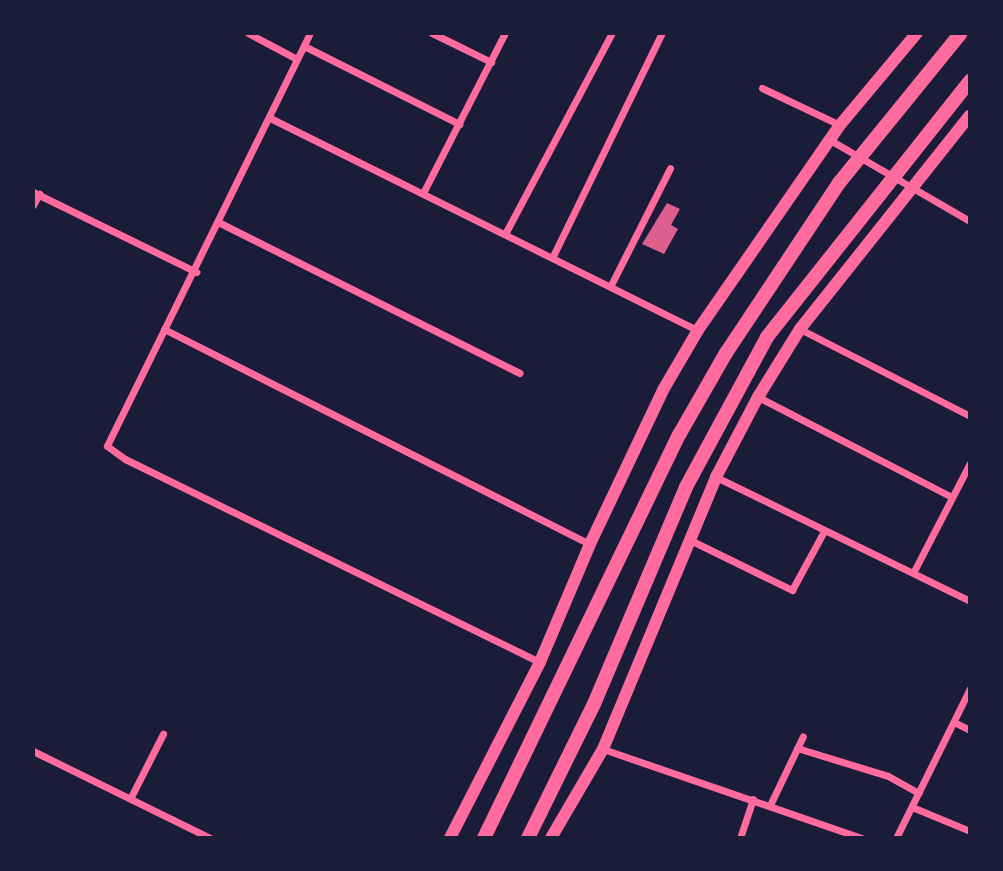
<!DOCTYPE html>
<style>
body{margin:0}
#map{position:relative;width:1003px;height:871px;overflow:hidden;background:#1b1b3a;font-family:"Space Grotesk",sans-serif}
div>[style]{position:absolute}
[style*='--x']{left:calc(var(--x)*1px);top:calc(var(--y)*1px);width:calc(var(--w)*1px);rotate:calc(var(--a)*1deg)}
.building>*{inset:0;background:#dd5f8e}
.minor>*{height:7px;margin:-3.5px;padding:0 3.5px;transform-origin:3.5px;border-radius:3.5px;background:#ff6b9d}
.secondary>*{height:12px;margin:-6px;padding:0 6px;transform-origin:6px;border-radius:6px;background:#ff6b9d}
.trunk>*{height:14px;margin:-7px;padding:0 7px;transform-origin:7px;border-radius:7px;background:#ff6b9d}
span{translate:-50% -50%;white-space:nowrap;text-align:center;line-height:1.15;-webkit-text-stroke:5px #1b1b3a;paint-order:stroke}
.frame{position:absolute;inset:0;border:35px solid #1b1b3a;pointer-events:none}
</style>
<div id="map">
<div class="building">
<div style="clip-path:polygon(667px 203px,680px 209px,671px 225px,678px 229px,664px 254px,642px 244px)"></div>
</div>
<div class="minor">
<div style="--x:248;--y:33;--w:55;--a:28"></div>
<div style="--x:310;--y:33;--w:460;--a:116.2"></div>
<div style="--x:107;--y:446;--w:22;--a:36"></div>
<div style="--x:125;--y:459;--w:462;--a:26.1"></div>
<div style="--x:432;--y:33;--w:66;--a:26.2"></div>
<div style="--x:304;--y:46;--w:174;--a:26.7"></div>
<div style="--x:762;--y:88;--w:86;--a:25.4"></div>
<div style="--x:270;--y:118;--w:478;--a:26.4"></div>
<div style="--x:830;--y:140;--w:162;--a:30.1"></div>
<div style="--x:424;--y:191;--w:178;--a:-62.9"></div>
<div style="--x:33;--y:192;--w:182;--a:26.1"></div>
<div style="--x:33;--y:205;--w:13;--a:-61"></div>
<div style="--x:220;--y:223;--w:335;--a:26.6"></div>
<div style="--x:506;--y:232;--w:225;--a:-62"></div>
<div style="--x:553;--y:256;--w:248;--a:-64"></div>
<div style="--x:611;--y:285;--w:131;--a:-63.2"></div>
<div style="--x:164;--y:329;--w:477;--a:26.8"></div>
<div style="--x:800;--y:329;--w:191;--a:27.1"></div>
<div style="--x:758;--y:397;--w:218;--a:27.3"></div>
<div style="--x:716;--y:477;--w:283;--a:26"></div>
<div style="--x:690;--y:540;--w:114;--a:26.1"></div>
<div style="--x:792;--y:590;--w:67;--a:-61.5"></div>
<div style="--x:913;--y:573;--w:124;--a:-62.6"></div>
<div style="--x:954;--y:722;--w:18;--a:27"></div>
<div style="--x:797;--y:748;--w:95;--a:17.1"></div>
<div style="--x:888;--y:776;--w:35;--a:29"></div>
<div style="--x:603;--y:749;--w:274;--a:19"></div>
<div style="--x:33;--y:751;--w:197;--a:26.2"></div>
<div style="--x:131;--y:797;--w:71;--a:-63.1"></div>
<div style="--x:770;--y:805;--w:76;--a:-64.4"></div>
<div style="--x:912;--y:807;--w:63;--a:22.5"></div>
<div style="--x:740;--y:838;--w:41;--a:-71.6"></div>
<div style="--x:896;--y:838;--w:167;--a:-63.7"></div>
</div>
<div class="secondary">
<div style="--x:450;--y:838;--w:198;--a:-62.9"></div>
<div style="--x:540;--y:662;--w:128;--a:-67"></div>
<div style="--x:590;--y:544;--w:170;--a:-64.6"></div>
<div style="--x:663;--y:390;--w:69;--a:-59.7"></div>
<div style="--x:698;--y:330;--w:249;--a:-55.3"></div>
<div style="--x:840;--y:125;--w:120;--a:-50.1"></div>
<div style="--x:551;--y:838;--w:103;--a:-59.7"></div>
<div style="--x:603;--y:749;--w:295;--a:-67.4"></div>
<div style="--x:716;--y:477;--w:90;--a:-62.3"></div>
<div style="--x:758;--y:397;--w:80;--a:-58.3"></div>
<div style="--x:800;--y:329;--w:273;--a:-51.5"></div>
</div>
<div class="trunk">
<div style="--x:484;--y:838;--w:448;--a:-64.2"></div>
<div style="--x:679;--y:435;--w:95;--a:-60.2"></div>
<div style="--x:726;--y:353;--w:204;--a:-56.4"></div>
<div style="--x:839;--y:183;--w:193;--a:-50.9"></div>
<div style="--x:528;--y:838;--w:149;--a:-63.8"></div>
<div style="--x:594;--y:704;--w:236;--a:-67"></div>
<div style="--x:686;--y:487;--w:170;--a:-61.6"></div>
<div style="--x:767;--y:337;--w:327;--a:-51.6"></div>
</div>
<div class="frame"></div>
</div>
